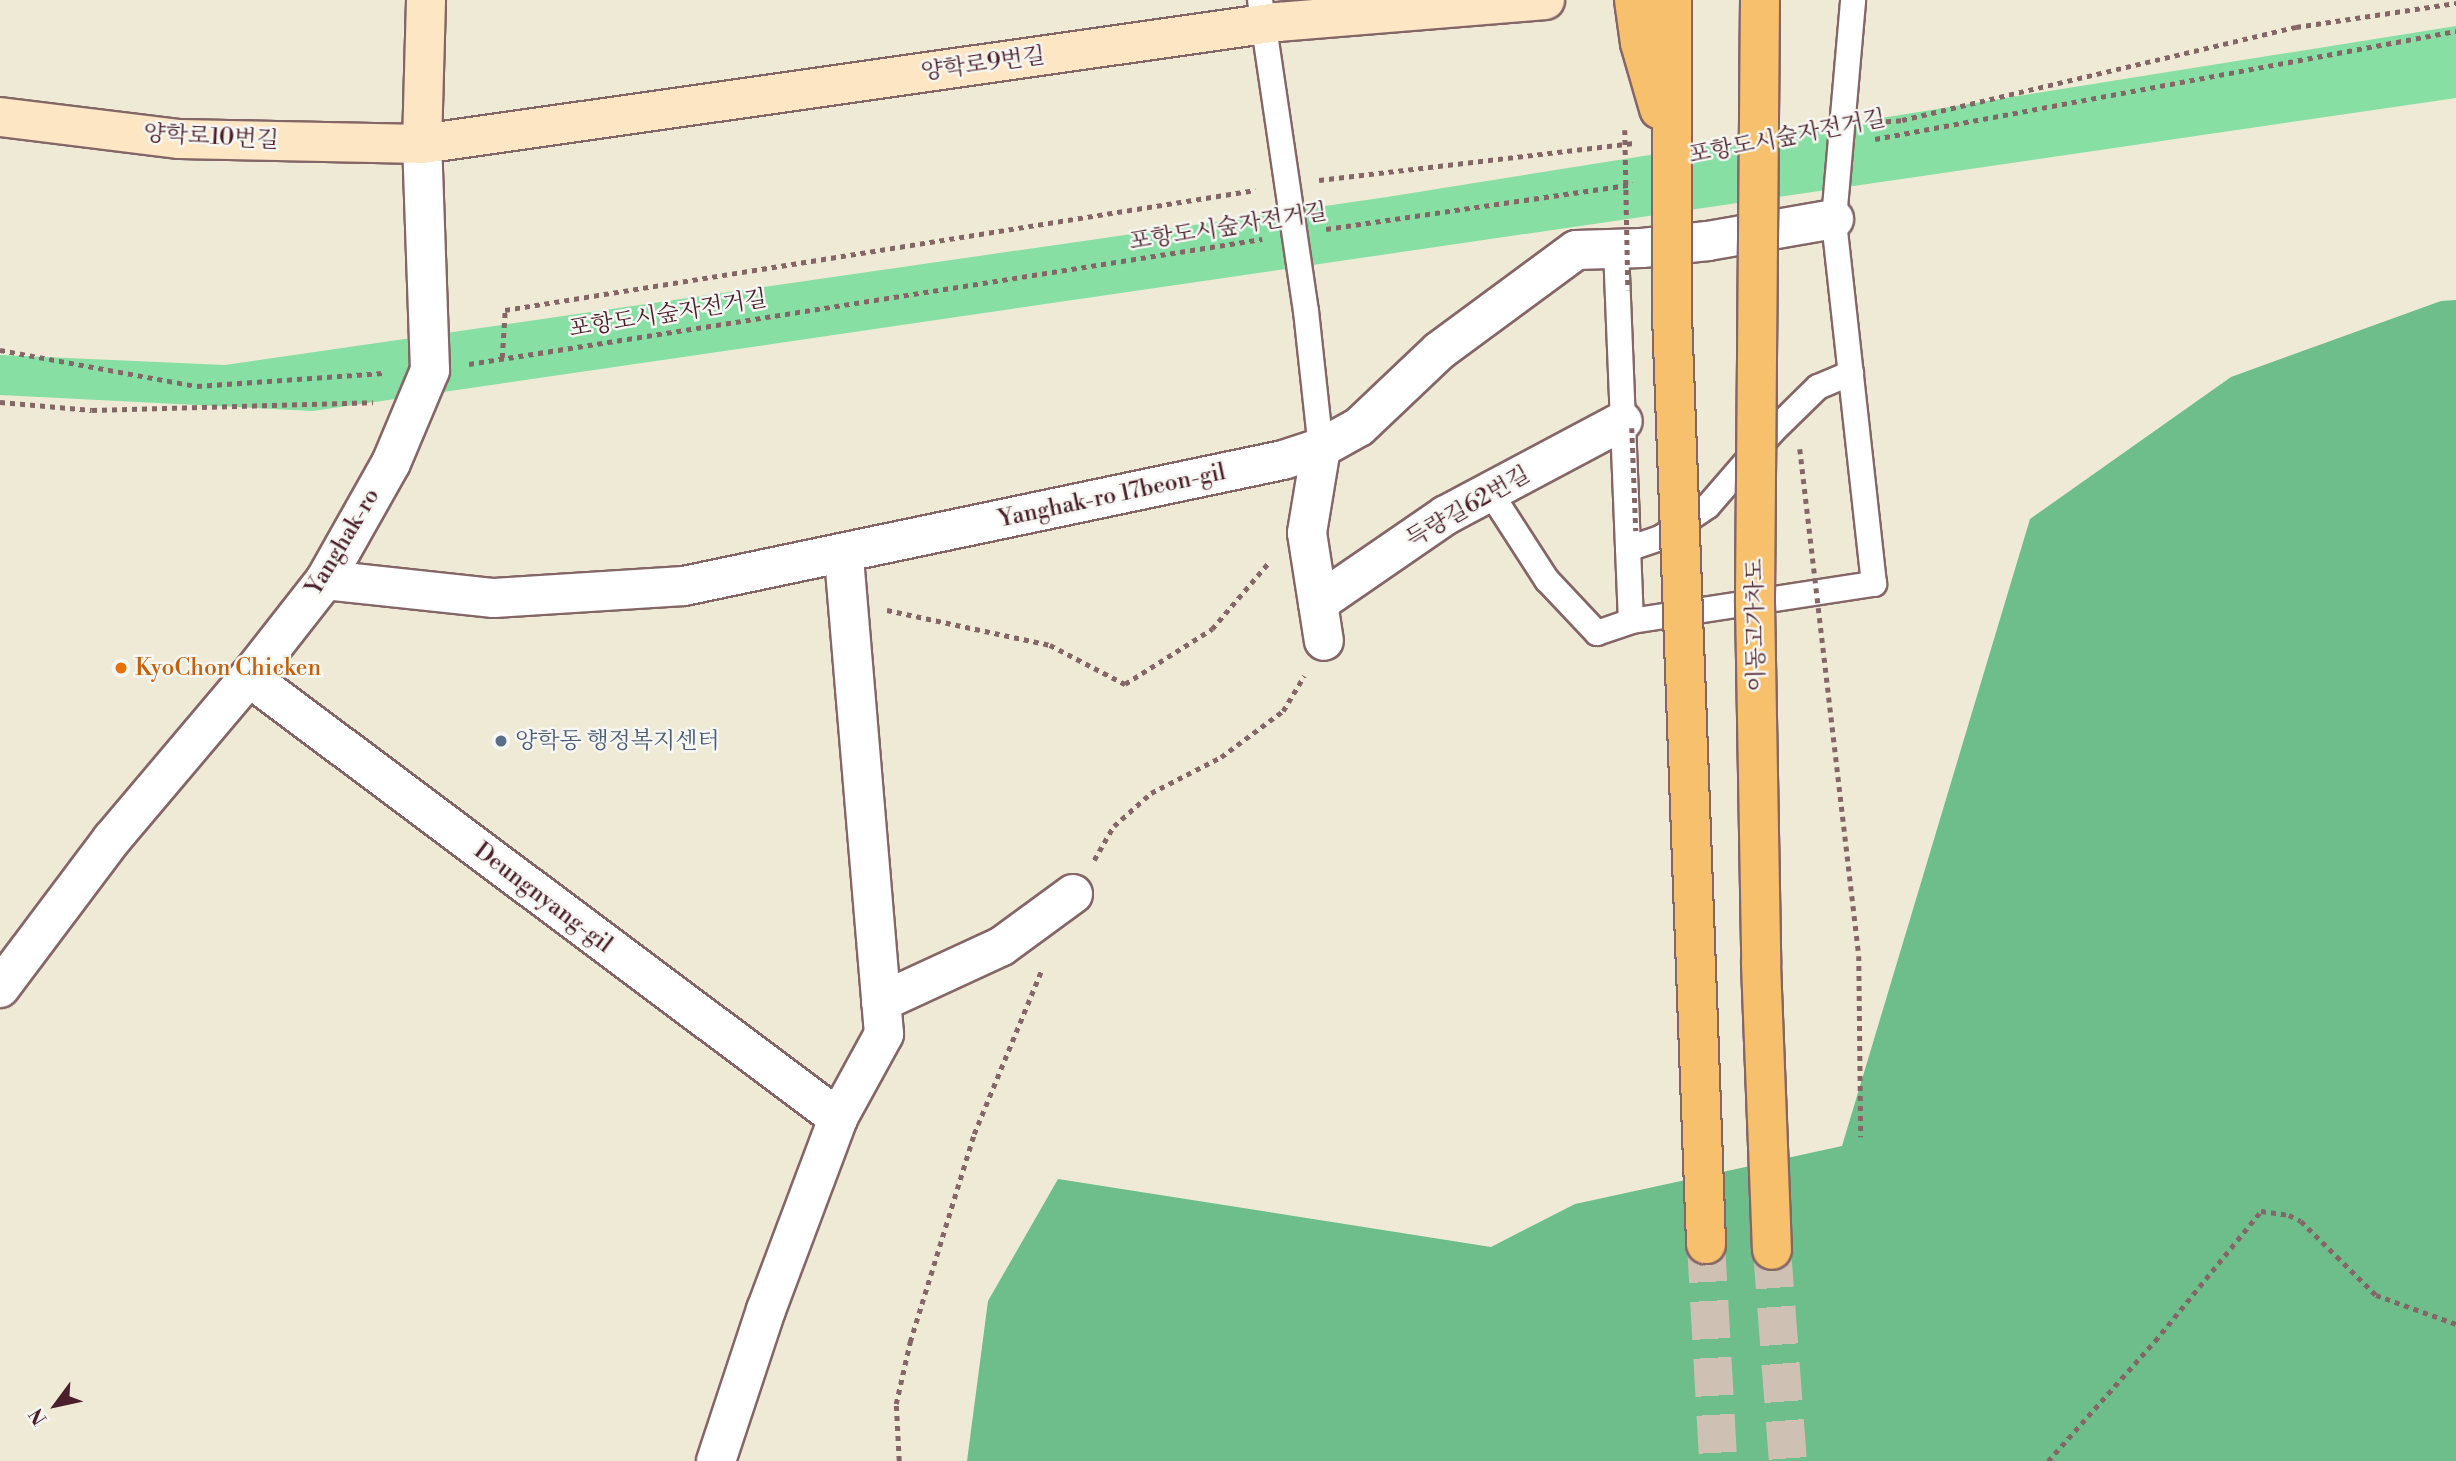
<!DOCTYPE html>
<meta charset="utf-8">
<style>
body{margin:0}
#map{position:relative;width:2456px;height:1461px;overflow:hidden;background:#efead6;font-family:"Libre Bodoni","Noto Serif KR",serif}
div>[style]{position:absolute}
[style*='--x']{left:calc(var(--x)*1px);top:calc(var(--y)*1px);width:calc(var(--w)*1px);rotate:calc(var(--a)*1deg)}
.green>*{inset:0;background:#87dfa4}
.forest>*{inset:0;background:#6dbe8a}
.primary-tunnel>*{height:38px;margin-top:-19px;transform-origin:0;background:repeating-linear-gradient(90deg,#cec1b4 0 38px,transparent 0 57px)}
.path>*{height:4.5px;margin-top:-2.25px;transform-origin:0;background:repeating-linear-gradient(90deg,#846667 0 5px,transparent 0 10px)}
.roads{filter:drop-shadow(2px 0 #846667) drop-shadow(-2px 0 #846667) drop-shadow(0 2px #846667) drop-shadow(0 -2px #846667)}
.service>*{height:24px;margin:-12px;padding:0 12px;transform-origin:12px;border-radius:12px;background:#fff}
.minor>*{height:38px;margin:-19px;padding:0 19px;transform-origin:19px;border-radius:19px;background:#fff}
.tertiary>*{height:38px;margin:-19px;padding:0 19px;transform-origin:19px;border-radius:19px;background:#fff}
.secondary>*{height:38px;margin:-19px;padding:0 19px;transform-origin:19px;border-radius:19px;background:#fce6c4}
.path-bridge>*{height:4.5px;margin-top:-2.25px;transform-origin:0;background:repeating-linear-gradient(90deg,#846667 0 5px,transparent 0 10px)}
.bridges{filter:drop-shadow(2px 0 #846667) drop-shadow(-2px 0 #846667) drop-shadow(0 2px #846667) drop-shadow(0 -2px #846667)}
.primary-bridge>*{height:38px;margin:-19px;padding:0 19px;transform-origin:19px;border-radius:19px;background:#f7c06c}
.dots>*{width:19px;height:19px;translate:-50% -50%;box-sizing:border-box;border:4px solid #f6f6f2;border-radius:50%}
span{translate:-50% -50%;white-space:nowrap;text-align:center;line-height:1.15;-webkit-text-stroke:5px #f6f6f2;paint-order:stroke}
.street-label{font-size:23px;color:#4a1f2b}
.food-label{font-size:23px;color:#c56008}
.left{translate:0 -50%;text-align:left}
.service-label{font-size:23px;color:#4e5e75}
.north{position:absolute;left:21px;top:1370px;width:70px;height:70px;-webkit-text-stroke:5px #f6f6f2;paint-order:stroke;rotate:237deg;font-size:19px;font-weight:700;line-height:28px;text-align:center;color:#4a1f2b}
.north::after{content:'';display:block;margin:auto;width:24px;height:32px;background:#4a1f2b;clip-path:polygon(50% 0,100% 100%,50% 72%,0 100%)}
</style>
<div id="map">
<div class="green">
<div style="clip-path:polygon(2456px 26px,2456px 98px,313px 411px,0 395px,0 355px,225px 365px,1387px 197px)"></div>
</div>
<div class="forest">
<div style="clip-path:polygon(2456px 300px,2456px 1461px,967px 1461px,988px 1301px,1058px 1179px,1491px 1247px,1575px 1204px,1842px 1146px,2030px 519px,2231px 377px,2441px 301px)"></div>
</div>
<div class="primary-tunnel">
<div style="--x:1706;--y:1244;--w:217;--a:86.8"></div>
<div style="--x:1772;--y:1250;--w:212;--a:85.7"></div>
</div>
<div class="path">
<div style="--x:1876;--y:122;--w:26;--a:-4"></div>
<div style="--x:1902;--y:120;--w:405;--a:-13.3"></div>
<div style="--x:2296;--y:27;--w:162;--a:-8.5"></div>
<div style="--x:1875;--y:139;--w:591;--a:-10.53"></div>
<div style="--x:1319;--y:180;--w:317;--a:-6.7"></div>
<div style="--x:1326;--y:229;--w:310;--a:-8.3"></div>
<div style="--x:0;--y:350;--w:200;--a:10.4"></div>
<div style="--x:197;--y:386;--w:187;--a:-4"></div>
<div style="--x:502;--y:358;--w:48;--a:-86.4"></div>
<div style="--x:505;--y:310;--w:760;--a:-9.09"></div>
<div style="--x:469;--y:364;--w:803;--a:-8.96"></div>
<div style="--x:0;--y:402;--w:92;--a:5"></div>
<div style="--x:92;--y:410;--w:281;--a:-1.6"></div>
<div style="--x:887;--y:610;--w:167;--a:12.1"></div>
<div style="--x:1050;--y:645;--w:85;--a:27.5"></div>
<div style="--x:1125;--y:684;--w:103;--a:-32.3"></div>
<div style="--x:1212;--y:629;--w:89;--a:-49.5"></div>
<div style="--x:1094;--y:860;--w:39;--a:-60"></div>
<div style="--x:1114;--y:826;--w:50;--a:-41.7"></div>
<div style="--x:1151;--y:793;--w:79;--a:-27.2"></div>
<div style="--x:1221;--y:757;--w:77;--a:-36.6"></div>
<div style="--x:1283;--y:711;--w:41;--a:-59"></div>
<div style="--x:899;--y:1461;--w:57;--a:-93"></div>
<div style="--x:896;--y:1404;--w:64;--a:-77.3"></div>
<div style="--x:910;--y:1342;--w:218;--a:-72.9"></div>
<div style="--x:974;--y:1134;--w:178;--a:-67.6"></div>
<div style="--x:2048;--y:1461;--w:161;--a:-48.3"></div>
<div style="--x:2155;--y:1341;--w:168;--a:-50.8"></div>
<div style="--x:2261;--y:1211;--w:28;--a:8"></div>
<div style="--x:2289;--y:1215;--w:13;--a:27"></div>
<div style="--x:2301;--y:1221;--w:105;--a:44.6"></div>
<div style="--x:2376;--y:1295;--w:85;--a:19.9"></div>
</div>
<div class="roads">
<div class="service">
<div style="--x:1260;--y:0;--w:314;--a:81.6"></div>
<div style="--x:1306;--y:311;--w:138;--a:83.8"></div>
<div style="--x:1616;--y:249;--w:372;--a:87.7"></div>
<div style="--x:1631;--y:621;--w:246;--a:-8.7"></div>
<div style="--x:1874;--y:584;--w:367;--a:-96.3"></div>
<div style="--x:1834;--y:219;--w:220;--a:-85"></div>
<div style="--x:1490;--y:492;--w:105;--a:57.1"></div>
<div style="--x:1547;--y:580;--w:73;--a:46.7"></div>
<div style="--x:1597;--y:633;--w:36;--a:-19"></div>
<div style="--x:1628;--y:549;--w:36;--a:-19"></div>
<div style="--x:1662;--y:537;--w:55;--a:-34"></div>
<div style="--x:1708;--y:506;--w:99;--a:-49.1"></div>
<div style="--x:1773;--y:431;--w:63;--a:-44.4"></div>
<div style="--x:1818;--y:387;--w:36;--a:-23"></div>
</div>
<div class="minor">
<div style="--x:1321;--y:448;--w:86;--a:99.4"></div>
<div style="--x:1307;--y:533;--w:109;--a:81.1"></div>
<div style="--x:325;--y:580;--w:170;--a:6.1"></div>
<div style="--x:494;--y:598;--w:190;--a:-3.6"></div>
<div style="--x:684;--y:586;--w:612;--a:-11.88"></div>
<div style="--x:1283;--y:460;--w:40;--a:-18"></div>
<div style="--x:1321;--y:448;--w:43;--a:-28.9"></div>
<div style="--x:1359;--y:427;--w:110;--a:-43.5"></div>
<div style="--x:1439;--y:351;--w:170;--a:-36.4"></div>
<div style="--x:1576;--y:250;--w:66;--a:-1.7"></div>
<div style="--x:1642;--y:248;--w:66;--a:-6.1"></div>
<div style="--x:1708;--y:241;--w:128;--a:-9.9"></div>
<div style="--x:1318;--y:603;--w:155;--a:-34.5"></div>
<div style="--x:1446;--y:515;--w:200;--a:-28"></div>
<div style="--x:249;--y:677;--w:736;--a:36.82"></div>
<div style="--x:881;--y:1002;--w:133;--a:-24.8"></div>
<div style="--x:1002;--y:946;--w:88;--a:-36.2"></div>
<div style="--x:716;--y:1461;--w:159;--a:-71.7"></div>
<div style="--x:766;--y:1310;--w:205;--a:-69.4"></div>
<div style="--x:838;--y:1118;--w:96;--a:-61.3"></div>
<div style="--x:884;--y:1034;--w:483;--a:-94.8"></div>
</div>
<div class="tertiary">
<div style="--x:0;--y:988;--w:186;--a:-53.1"></div>
<div style="--x:112;--y:839;--w:212;--a:-49.8"></div>
<div style="--x:249;--y:677;--w:123;--a:-51.9"></div>
<div style="--x:325;--y:580;--w:134;--a:-60.6"></div>
<div style="--x:391;--y:463;--w:101;--a:-67.2"></div>
<div style="--x:430;--y:370;--w:226;--a:-92"></div>
</div>
<div class="secondary">
<div style="--x:0;--y:117;--w:181;--a:7"></div>
<div style="--x:180;--y:139;--w:242;--a:1.2"></div>
<div style="--x:422;--y:144;--w:865;--a:-8.11"></div>
<div style="--x:1278;--y:22;--w:268;--a:-4.7"></div>
<div style="--x:422;--y:144;--w:144;--a:-88.4"></div>
</div>
</div>
<div class="path-bridge">
<div style="--x:1625;--y:130;--w:160;--a:88.9"></div>
<div style="--x:1632;--y:428;--w:103;--a:87.8"></div>
<div style="--x:1800;--y:449;--w:510;--a:83.36"></div>
<div style="--x:1859;--y:956;--w:181;--a:89.4"></div>
</div>
<div class="bridges">
<div class="primary-bridge">
<div style="--x:1634;--y:0;--w:43;--a:82.1"></div>
<div style="--x:1640;--y:43;--w:69;--a:73.9"></div>
<div style="--x:1672;--y:0;--w:315;--a:90"></div>
<div style="--x:1672;--y:315;--w:930;--a:87.9"></div>
<div style="--x:1760;--y:0;--w:603;--a:90.48"></div>
<div style="--x:1755;--y:603;--w:361;--a:89"></div>
<div style="--x:1761;--y:964;--w:286;--a:87.8"></div>
</div>
</div>
<div class="dots">
<div style="left:121px;top:668px;background:#e8710a"></div>
<div style="left:501px;top:741px;background:#5c6f8a"></div>
</div>
<div class="street-label">
<span style="left:983px;top:64px;rotate:-8deg">양학로9번길</span>
<span style="left:211px;top:137px;rotate:3deg">양학로10번길</span>
<span style="left:1787px;top:137px;rotate:-11deg">포항도시숲자전거길</span>
<span style="left:1228px;top:227px;rotate:-9deg">포항도시숲자전거길</span>
<span style="left:668px;top:314px;rotate:-9deg">포항도시숲자전거길</span>
<span style="left:1112px;top:496px;rotate:-12deg">Yanghak-ro 17beon-gil</span>
<span style="left:1468px;top:507px;rotate:-30deg">득량길62번길</span>
<span style="left:343px;top:542px;rotate:-59deg">Yanghak-ro</span>
<span style="left:1756px;top:625px;rotate:-91deg">이동고가차도</span>
<span style="left:543px;top:898px;rotate:37deg">Deungnyang-gil</span>
</div>
<div class="food-label">
<span class="left" style="left:135px;top:668px">KyoChon Chicken</span>
</div>
<div class="service-label">
<span class="left" style="left:515px;top:741px">양학동 행정복지센터</span>
</div>
<div class="north">N</div>
</div>
